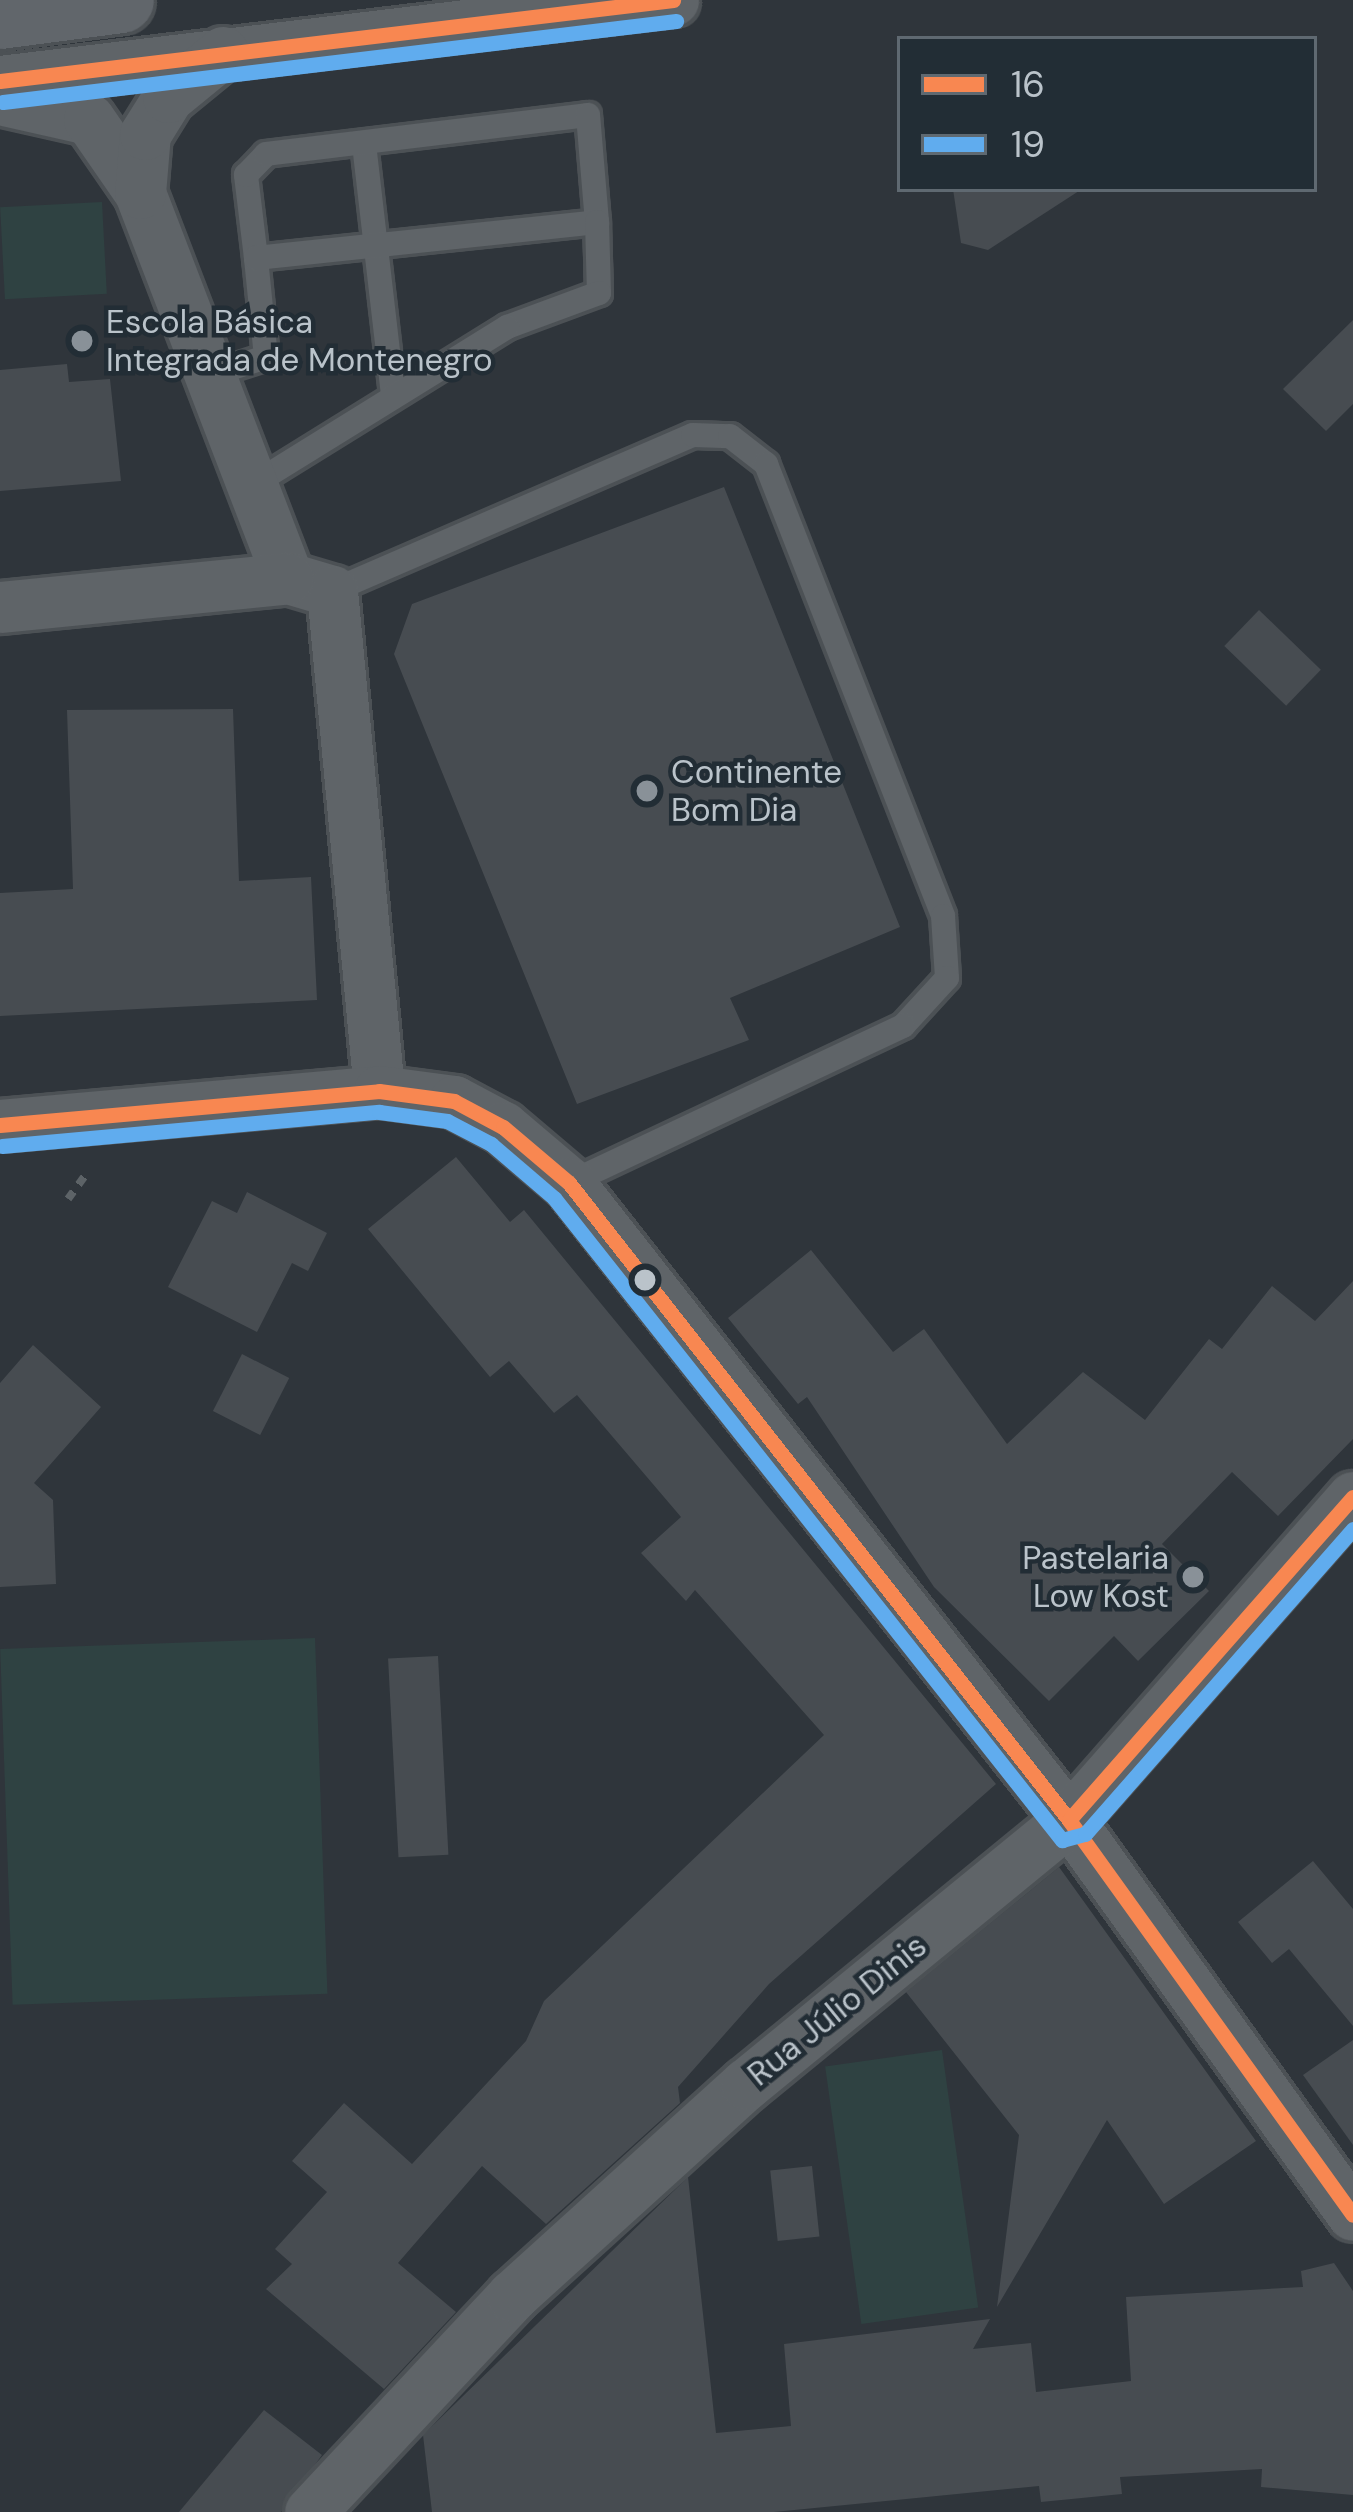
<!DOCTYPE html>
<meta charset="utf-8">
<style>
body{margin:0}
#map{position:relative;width:1353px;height:2512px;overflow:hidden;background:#2f353b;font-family:"DM Sans",sans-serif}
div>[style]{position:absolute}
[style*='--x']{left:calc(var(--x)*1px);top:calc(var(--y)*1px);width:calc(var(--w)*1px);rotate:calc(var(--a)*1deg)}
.green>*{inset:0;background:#2f4242;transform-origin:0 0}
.building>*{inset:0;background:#474c51;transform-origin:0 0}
.path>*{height:8px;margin-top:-4px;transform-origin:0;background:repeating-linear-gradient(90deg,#5d6367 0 9px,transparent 0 18px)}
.roads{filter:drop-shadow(3px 0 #4c5155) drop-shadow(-3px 0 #4c5155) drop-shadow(0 3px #4c5155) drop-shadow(0 -3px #4c5155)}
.service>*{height:24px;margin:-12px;padding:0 12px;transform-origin:12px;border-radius:12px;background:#5f6468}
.minor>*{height:51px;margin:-25.5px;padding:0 25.5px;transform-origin:25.5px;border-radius:25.5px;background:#5f6468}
.primary>*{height:66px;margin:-33px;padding:0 33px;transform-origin:33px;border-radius:33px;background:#61666b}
.bus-1>*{height:15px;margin:-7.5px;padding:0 7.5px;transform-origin:7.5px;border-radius:7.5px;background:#f88751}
.bus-2>*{height:15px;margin:-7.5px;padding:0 7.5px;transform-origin:7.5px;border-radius:7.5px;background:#60acee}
.dots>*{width:33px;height:33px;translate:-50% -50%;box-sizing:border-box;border:6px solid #222d35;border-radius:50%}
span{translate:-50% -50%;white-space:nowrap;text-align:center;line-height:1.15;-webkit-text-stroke:9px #222d35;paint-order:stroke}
.poi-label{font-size:33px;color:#bac3ca}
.left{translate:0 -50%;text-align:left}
.right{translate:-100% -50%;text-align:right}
.street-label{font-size:33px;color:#bac3ca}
.legend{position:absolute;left:897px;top:36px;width:420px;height:156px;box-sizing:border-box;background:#222d35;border:3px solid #5f6971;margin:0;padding:15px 21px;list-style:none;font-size:36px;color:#bac3ca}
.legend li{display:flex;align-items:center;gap:24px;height:60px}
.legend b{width:60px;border:3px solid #5f6971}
</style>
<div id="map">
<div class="green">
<div style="left:102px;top:202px;width:92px;height:102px;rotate:87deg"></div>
<div style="left:315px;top:1638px;width:356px;height:315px;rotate:88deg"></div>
<div style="left:942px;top:2050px;width:260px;height:118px;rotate:82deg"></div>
</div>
<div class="building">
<div style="clip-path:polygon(953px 189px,1082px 189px,988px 250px,961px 243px)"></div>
<div style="clip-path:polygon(1353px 320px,1353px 404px,1326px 431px,1283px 389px)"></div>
<div style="clip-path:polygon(67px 364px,69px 382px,110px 379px,121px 481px,0 491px,0 370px)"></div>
<div style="clip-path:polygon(724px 487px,900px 927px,730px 998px,749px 1040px,577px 1104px,394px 654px,412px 604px)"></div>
<div style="left:1259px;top:610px;width:86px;height:50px;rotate:44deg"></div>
<div style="clip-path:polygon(233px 709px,239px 881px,311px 877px,317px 1000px,0 1016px,0 893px,73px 889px,67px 710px)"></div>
<div style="clip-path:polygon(456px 1157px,510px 1222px,524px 1210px,996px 1784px,769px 1984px,678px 2087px,680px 2103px,546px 2224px,482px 2166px,398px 2263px,456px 2312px,384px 2389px,266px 2289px,292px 2264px,275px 2249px,327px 2192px,292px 2161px,344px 2103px,412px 2164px,526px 2041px,544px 2001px,824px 1735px,695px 1590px,686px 1601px,641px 1553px,681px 1517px,577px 1395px,554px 1413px,509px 1361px,490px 1377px,368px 1229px)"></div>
<div style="clip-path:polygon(247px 1192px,327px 1233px,308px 1271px,292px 1263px,257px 1332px,168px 1287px,212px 1201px,237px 1213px)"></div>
<div style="clip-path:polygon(811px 1250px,893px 1352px,924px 1329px,1007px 1444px,1083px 1372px,1145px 1420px,1209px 1339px,1222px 1349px,1272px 1286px,1315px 1321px,1353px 1281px,1353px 1439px,1278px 1516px,1232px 1472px,1162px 1544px,1209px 1591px,1138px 1661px,1114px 1636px,1049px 1701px,934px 1587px,807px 1397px,798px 1404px,728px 1318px)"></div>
<div style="clip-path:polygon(33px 1345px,101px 1407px,34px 1483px,53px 1500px,56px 1584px,0 1587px,0 1383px)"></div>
<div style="left:242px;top:1354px;width:53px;height:64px;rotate:27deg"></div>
<div style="left:438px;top:1656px;width:199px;height:50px;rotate:87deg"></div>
<div style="clip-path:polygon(1313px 1861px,1353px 1909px,1353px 2026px,1289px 1949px,1272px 1963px,1238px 1922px)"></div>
<div style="clip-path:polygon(1059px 1867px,1256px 2141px,1164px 2204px,1107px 2120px,997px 2307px,1019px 2135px,906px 1992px)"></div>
<div style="clip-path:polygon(1353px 2040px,1353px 2145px,1303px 2075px)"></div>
<div style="left:812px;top:2166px;width:71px;height:42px;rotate:84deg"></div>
<div style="clip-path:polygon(688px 2177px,716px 2433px,791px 2426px,784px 2344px,990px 2319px,973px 2349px,1031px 2343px,1036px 2392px,1131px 2381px,1126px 2297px,1303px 2287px,1301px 2271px,1334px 2263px,1353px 2291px,1353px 2495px,1261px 2487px,1262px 2469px,1120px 2477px,1122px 2494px,1041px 2502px,1039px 2486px,774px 2512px,432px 2512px,423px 2435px)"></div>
<div style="clip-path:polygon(264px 2410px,322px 2455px,281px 2512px,179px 2512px)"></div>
</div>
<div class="path">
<div style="--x:68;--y:1199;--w:34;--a:-54"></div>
</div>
<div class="roads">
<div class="service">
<div style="--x:364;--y:144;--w:252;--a:83.4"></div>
<div style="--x:256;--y:258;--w:84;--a:-96.9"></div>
<div style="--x:246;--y:175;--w:29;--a:-46"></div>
<div style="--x:266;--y:154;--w:324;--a:-6.9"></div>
<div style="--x:588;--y:115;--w:107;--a:85.2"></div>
<div style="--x:210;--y:375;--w:59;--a:-17.8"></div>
<div style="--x:266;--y:357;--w:100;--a:-95.8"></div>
<div style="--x:256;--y:258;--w:343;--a:-6"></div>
<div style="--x:597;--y:222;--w:71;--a:88.4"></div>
<div style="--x:599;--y:293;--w:98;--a:159.7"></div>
<div style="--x:507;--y:327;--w:300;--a:148.2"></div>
<div style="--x:332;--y:591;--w:393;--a:-23.4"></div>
<div style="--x:693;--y:435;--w:37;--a:2"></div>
<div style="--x:730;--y:436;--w:46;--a:37.9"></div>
<div style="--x:766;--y:464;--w:485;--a:68.6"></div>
<div style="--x:943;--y:916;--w:62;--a:86.3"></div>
<div style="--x:947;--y:978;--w:65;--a:132.5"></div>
<div style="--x:903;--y:1026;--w:369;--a:154.8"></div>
</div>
<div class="minor">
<div style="--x:0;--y:81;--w:678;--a:-6.86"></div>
<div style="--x:0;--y:99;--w:91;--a:12.7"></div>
<div style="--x:89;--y:119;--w:90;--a:55.4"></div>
<div style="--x:140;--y:193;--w:412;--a:69"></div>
<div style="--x:288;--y:578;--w:46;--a:16.5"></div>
<div style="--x:332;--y:591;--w:502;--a:84.63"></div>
<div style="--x:140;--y:193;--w:59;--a:-85.2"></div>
<div style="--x:145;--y:134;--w:44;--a:-58.1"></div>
<div style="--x:168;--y:97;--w:71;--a:-39.3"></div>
<div style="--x:0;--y:607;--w:289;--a:-5.7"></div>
<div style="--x:0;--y:1125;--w:381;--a:-5.1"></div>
<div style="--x:379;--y:1091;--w:76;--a:7.6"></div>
<div style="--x:454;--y:1101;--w:55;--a:28"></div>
<div style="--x:503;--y:1127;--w:87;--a:40.3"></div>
<div style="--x:569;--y:1183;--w:810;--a:51.87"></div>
<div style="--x:1069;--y:1820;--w:486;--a:54.3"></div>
<div style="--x:310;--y:2512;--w:296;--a:-46.9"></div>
<div style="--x:512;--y:2296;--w:316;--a:-42.2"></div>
<div style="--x:746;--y:2084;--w:417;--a:-39.3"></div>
<div style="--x:1069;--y:1820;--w:430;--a:-48.7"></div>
</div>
<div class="primary">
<div style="--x:0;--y:16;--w:122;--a:-7.5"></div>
</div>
</div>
<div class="bus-1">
<div style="--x:0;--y:81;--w:678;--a:-6.86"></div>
<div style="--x:0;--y:1125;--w:381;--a:-5.1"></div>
<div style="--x:379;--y:1091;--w:76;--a:7.6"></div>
<div style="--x:454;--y:1101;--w:55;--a:28"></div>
<div style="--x:503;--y:1127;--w:87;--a:40.3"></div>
<div style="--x:569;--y:1183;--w:810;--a:51.87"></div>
<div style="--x:1069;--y:1820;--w:486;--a:54.3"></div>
<div style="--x:1069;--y:1820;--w:430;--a:-48.7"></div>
</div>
<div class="bus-2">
<div style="--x:3;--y:102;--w:678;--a:-6.86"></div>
<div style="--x:2;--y:1146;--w:379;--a:-5.2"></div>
<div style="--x:379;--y:1112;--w:69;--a:7.5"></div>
<div style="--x:447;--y:1121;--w:50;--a:27.6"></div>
<div style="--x:491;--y:1144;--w:83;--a:40.6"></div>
<div style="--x:554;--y:1198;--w:819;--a:51.65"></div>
<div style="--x:1062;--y:1840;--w:24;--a:-15"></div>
<div style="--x:1085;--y:1834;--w:406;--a:-48.7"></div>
</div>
<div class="dots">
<div style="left:82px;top:341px;background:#899198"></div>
<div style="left:647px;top:791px;background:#899198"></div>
<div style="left:645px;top:1280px;background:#bac3ca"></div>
<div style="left:1193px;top:1577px;background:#899198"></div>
</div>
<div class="poi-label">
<span class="left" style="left:106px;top:341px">Escola Básica<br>Integrada de Montenegro</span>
<span class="left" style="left:671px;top:791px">Continente<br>Bom Dia</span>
<span class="right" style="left:1169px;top:1577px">Pastelaria<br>Low Kost</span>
</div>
<div class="street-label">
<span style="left:837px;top:2010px;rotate:-39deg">Rua Júlio Dinis</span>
</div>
<ul class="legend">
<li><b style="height:15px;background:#f88751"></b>16</li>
<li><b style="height:15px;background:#60acee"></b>19</li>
</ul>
</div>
